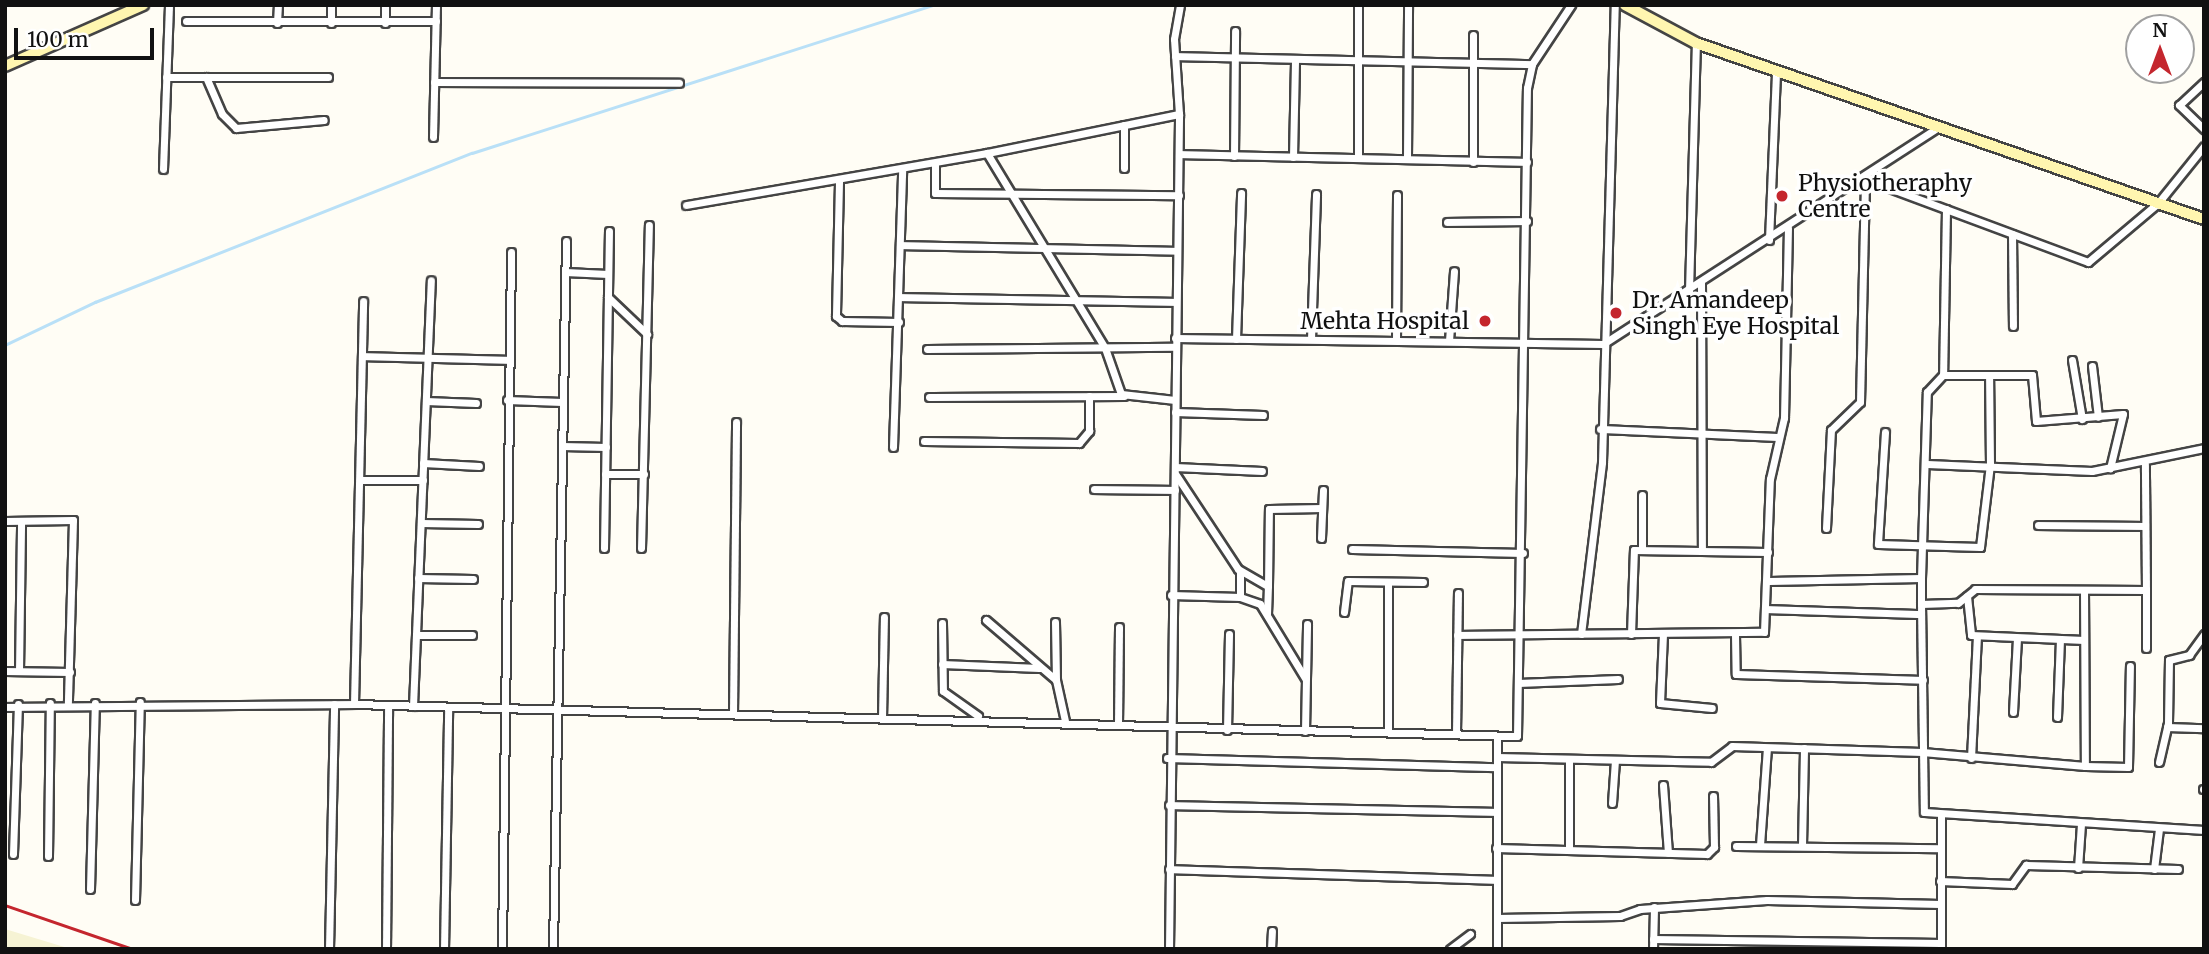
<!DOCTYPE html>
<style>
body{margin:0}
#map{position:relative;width:2209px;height:954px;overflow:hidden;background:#fffdf5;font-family:Merriweather,serif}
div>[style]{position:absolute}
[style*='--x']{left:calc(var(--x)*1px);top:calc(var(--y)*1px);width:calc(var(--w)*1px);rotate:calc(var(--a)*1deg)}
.farmland>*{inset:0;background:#f6f3d4}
.stream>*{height:2.5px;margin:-1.25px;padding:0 1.25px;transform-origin:1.25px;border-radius:1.25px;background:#b9e0f7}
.roads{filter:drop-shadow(2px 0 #444) drop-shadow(-2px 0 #444) drop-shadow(0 2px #444) drop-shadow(0 -2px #444)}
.street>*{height:7px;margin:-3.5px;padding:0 3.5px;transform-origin:3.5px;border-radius:3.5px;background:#fff}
.secondary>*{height:10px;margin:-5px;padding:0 5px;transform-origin:5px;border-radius:5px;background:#fff6b0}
.rail>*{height:2.5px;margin:-1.25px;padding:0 1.25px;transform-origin:1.25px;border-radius:1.25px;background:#c4262e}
.dots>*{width:19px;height:19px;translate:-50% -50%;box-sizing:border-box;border:4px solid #fff;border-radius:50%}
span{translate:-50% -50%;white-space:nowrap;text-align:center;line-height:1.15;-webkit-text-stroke:7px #fff;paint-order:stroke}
.poi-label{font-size:23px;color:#111}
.left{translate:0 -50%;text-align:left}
.right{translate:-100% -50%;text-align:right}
.frame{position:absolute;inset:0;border:7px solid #111;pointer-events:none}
.north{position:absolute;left:2125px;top:14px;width:70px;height:70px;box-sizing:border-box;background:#fff;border:2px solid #a0a0a0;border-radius:50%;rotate:0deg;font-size:19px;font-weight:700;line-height:28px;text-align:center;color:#111}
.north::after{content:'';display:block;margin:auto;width:24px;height:32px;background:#c4262e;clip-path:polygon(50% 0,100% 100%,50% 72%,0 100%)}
.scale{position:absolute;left:14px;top:28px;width:140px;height:32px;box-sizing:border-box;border:4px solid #111;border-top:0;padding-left:9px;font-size:21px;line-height:24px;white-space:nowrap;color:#111;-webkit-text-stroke:5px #fff;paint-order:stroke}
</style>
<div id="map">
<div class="farmland">
<div style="clip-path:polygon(5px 929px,71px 949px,5px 949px)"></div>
</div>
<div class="stream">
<div style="--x:5;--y:345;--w:100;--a:-25.5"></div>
<div style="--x:95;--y:302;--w:405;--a:-21.6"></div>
<div style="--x:472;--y:153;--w:484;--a:-17.8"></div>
</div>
<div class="roads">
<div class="street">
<div style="--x:186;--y:21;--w:250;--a:0"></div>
<div style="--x:277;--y:23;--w:18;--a:-87"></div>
<div style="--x:331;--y:23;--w:18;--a:-90"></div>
<div style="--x:385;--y:23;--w:18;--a:-90"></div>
<div style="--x:1175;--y:56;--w:357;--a:1.3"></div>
<div style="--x:166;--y:77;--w:162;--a:0"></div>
<div style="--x:206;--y:77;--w:40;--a:66.6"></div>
<div style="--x:222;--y:114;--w:20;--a:45"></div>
<div style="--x:236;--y:128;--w:88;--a:-5.2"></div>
<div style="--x:434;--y:82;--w:245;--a:0.2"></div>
<div style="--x:2204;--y:82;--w:34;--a:137"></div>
<div style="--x:2179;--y:105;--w:35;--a:44"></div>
<div style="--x:1124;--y:125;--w:43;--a:90"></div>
<div style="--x:433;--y:137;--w:132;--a:-88.7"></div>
<div style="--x:1179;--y:154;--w:348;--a:1.3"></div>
<div style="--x:1234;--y:156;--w:125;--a:-89.5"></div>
<div style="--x:1293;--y:157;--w:98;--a:-88.8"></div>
<div style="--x:1358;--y:158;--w:153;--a:-90"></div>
<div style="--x:1407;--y:158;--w:153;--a:-89.6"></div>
<div style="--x:1473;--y:162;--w:127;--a:-90"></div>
<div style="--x:935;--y:164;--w:29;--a:90"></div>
<div style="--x:935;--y:193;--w:244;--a:0.5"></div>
<div style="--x:163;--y:169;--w:164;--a:-87.9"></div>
<div style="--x:839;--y:182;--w:134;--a:91.3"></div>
<div style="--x:836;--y:316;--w:8;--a:40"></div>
<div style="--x:842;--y:321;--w:57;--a:1"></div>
<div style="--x:686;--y:205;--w:305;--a:-9.8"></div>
<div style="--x:1946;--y:209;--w:166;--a:91"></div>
<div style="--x:1943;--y:375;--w:89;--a:0"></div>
<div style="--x:2032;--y:375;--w:46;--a:85"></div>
<div style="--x:2036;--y:421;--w:87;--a:-4.6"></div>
<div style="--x:2123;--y:414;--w:56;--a:103.5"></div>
<div style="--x:1447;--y:222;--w:80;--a:-0.7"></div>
<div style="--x:2012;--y:234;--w:92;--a:89.4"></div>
<div style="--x:1769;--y:240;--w:167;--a:-87.6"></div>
<div style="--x:900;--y:245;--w:277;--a:1.2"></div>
<div style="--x:565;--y:272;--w:43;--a:2.7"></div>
<div style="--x:1701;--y:282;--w:267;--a:89.8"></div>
<div style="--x:1689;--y:291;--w:248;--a:-88.4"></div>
<div style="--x:608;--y:297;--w:54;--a:43.5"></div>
<div style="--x:899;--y:297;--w:277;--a:1"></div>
<div style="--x:1175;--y:338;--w:428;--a:0.8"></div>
<div style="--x:1603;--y:344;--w:400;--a:-32.9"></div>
<div style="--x:1236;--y:339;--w:146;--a:-88"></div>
<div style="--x:1311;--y:339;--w:145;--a:-88"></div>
<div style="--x:1396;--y:340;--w:145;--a:-89.6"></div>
<div style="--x:1449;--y:341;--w:70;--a:-85.9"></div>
<div style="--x:927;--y:349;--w:248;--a:-0.5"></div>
<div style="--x:362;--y:356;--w:148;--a:1.5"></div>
<div style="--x:2072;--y:360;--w:60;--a:80.4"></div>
<div style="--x:2092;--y:366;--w:51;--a:83.3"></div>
<div style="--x:929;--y:397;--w:195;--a:-0.3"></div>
<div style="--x:507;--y:400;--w:55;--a:2.1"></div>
<div style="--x:1175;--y:400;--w:54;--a:-173.7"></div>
<div style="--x:1121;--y:394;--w:49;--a:-109.2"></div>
<div style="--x:1105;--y:348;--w:228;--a:-121.2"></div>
<div style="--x:987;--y:153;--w:196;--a:-11.5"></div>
<div style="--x:426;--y:401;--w:50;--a:2.3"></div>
<div style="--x:1175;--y:412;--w:88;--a:2"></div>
<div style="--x:1600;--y:429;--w:179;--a:2.6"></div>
<div style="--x:1885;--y:432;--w:112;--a:93.6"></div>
<div style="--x:1878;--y:544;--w:102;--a:1.7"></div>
<div style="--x:1980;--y:547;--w:84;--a:-83.1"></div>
<div style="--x:1990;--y:464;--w:89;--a:-90.6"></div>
<div style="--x:924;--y:441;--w:155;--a:0.7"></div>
<div style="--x:1079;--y:443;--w:16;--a:-50"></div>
<div style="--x:1089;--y:431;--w:35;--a:-90"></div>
<div style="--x:562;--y:446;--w:44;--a:1.3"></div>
<div style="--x:893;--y:447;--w:276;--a:-88.1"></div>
<div style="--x:423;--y:463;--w:56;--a:3.1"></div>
<div style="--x:1927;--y:464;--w:165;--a:2.4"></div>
<div style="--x:2092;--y:471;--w:114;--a:-11.6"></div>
<div style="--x:1175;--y:467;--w:87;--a:2.6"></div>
<div style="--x:605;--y:474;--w:39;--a:0"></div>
<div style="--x:1176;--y:475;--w:113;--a:56.6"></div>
<div style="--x:1238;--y:569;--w:34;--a:30"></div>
<div style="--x:1268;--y:586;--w:77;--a:-89.3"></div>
<div style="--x:1269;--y:509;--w:53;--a:-1.1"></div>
<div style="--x:360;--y:480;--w:63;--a:0"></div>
<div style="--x:1094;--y:489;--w:81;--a:0.7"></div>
<div style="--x:1642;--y:495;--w:52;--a:90"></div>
<div style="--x:5;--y:521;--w:68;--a:-0.8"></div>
<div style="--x:73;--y:520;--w:183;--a:91.6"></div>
<div style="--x:421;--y:523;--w:57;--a:1"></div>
<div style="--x:2038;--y:525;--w:106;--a:0.5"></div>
<div style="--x:1826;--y:528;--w:98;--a:-87.1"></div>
<div style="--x:1831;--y:430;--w:40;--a:-44"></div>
<div style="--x:1860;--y:402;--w:223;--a:-88.7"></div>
<div style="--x:1865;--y:179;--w:238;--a:20.4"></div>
<div style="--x:2088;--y:262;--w:92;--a:-40.1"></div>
<div style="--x:2158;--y:203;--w:73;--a:-51.1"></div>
<div style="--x:1321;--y:538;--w:48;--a:-87.6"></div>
<div style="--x:604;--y:548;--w:317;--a:-89.1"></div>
<div style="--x:641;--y:548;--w:323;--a:-88.6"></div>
<div style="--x:1352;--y:549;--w:171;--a:1.3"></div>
<div style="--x:418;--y:578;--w:55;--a:1"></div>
<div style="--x:1921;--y:578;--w:186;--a:-88.2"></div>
<div style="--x:1927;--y:392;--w:23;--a:-47"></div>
<div style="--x:1769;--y:581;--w:152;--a:-1.1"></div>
<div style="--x:1921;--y:578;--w:26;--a:90"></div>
<div style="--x:1921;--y:604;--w:37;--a:-2"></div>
<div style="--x:1958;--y:603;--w:22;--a:-39"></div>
<div style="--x:1975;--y:589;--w:171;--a:0.3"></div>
<div style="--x:2146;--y:590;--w:126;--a:-90.5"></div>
<div style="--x:1388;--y:584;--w:148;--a:90"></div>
<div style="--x:2084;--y:590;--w:176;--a:89.7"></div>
<div style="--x:2085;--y:766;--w:43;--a:1.3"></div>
<div style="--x:2128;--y:767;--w:101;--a:-88.9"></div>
<div style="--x:2146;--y:590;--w:58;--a:90"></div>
<div style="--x:1171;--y:595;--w:69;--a:1.7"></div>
<div style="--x:1240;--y:597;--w:26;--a:-90"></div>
<div style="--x:1967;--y:596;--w:39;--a:84"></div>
<div style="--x:1971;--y:635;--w:113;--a:2.5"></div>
<div style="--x:1240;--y:597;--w:21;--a:19"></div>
<div style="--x:1260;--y:604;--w:87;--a:58.7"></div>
<div style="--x:1921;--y:604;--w:208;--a:89.2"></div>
<div style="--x:1924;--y:812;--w:281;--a:3.7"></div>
<div style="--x:1768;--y:609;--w:153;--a:1.9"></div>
<div style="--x:1344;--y:612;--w:31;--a:-83"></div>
<div style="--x:1348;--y:581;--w:75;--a:0.8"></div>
<div style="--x:1267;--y:614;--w:28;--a:-88"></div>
<div style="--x:986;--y:620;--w:92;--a:40.6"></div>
<div style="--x:1056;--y:680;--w:42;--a:77.6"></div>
<div style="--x:1055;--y:622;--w:58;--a:89"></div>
<div style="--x:942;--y:623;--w:68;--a:89.2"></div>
<div style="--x:943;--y:691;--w:43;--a:35.5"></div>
<div style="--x:1581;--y:634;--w:173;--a:-83"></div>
<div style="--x:1602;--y:462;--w:457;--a:-88.4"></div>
<div style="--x:1631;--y:634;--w:84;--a:-88"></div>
<div style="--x:1634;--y:550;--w:134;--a:0.9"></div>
<div style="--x:1663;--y:634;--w:69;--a:92.5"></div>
<div style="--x:1660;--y:703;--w:52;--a:5.5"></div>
<div style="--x:416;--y:635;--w:56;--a:0"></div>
<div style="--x:1457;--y:635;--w:307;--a:-0.6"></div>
<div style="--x:1764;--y:632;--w:153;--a:-87.8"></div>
<div style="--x:1770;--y:479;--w:63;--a:-77.1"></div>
<div style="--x:1784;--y:418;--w:190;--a:-88.8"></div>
<div style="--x:1735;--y:635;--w:39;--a:89"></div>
<div style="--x:1736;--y:674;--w:187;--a:1.8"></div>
<div style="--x:942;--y:664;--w:97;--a:2.4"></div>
<div style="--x:5;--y:671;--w:65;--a:0.9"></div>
<div style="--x:19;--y:671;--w:150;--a:-89.2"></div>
<div style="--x:1518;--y:683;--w:100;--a:-2.3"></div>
<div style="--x:354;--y:704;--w:403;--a:-88.7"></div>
<div style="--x:413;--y:706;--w:426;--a:-87.6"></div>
<div style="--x:5;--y:707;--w:349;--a:-0.5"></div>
<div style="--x:354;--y:704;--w:1163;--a:1.58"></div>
<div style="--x:1517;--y:736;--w:648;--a:-89.12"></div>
<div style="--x:1527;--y:88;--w:25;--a:-78"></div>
<div style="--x:1532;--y:64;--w:71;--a:-56.5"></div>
<div style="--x:2013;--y:712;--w:74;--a:-86.9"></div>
<div style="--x:733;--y:714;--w:292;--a:-89.4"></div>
<div style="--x:2057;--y:717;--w:78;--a:-87.8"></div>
<div style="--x:882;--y:718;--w:101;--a:-88.9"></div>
<div style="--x:1118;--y:724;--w:97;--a:-89.4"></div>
<div style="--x:2167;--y:727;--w:37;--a:2"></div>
<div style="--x:1227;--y:730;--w:96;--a:-88.8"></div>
<div style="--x:1305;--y:731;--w:107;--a:-88.9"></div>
<div style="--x:1456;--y:734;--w:141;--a:-89.2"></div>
<div style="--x:1497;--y:737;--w:212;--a:90"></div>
<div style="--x:1497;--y:757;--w:214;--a:1.3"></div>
<div style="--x:1711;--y:762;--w:26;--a:-37"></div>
<div style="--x:1732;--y:746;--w:190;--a:1.8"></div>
<div style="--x:1922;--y:752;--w:164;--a:4.9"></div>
<div style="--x:1167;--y:758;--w:330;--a:1.6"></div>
<div style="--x:1971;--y:758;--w:122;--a:-87.2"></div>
<div style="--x:2159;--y:762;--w:40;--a:-77"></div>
<div style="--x:2168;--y:723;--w:63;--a:-89.1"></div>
<div style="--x:2169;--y:660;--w:21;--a:-14"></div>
<div style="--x:2189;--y:655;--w:26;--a:-54"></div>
<div style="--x:1663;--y:785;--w:68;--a:85.8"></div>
<div style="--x:2203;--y:789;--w:1;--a:0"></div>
<div style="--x:1612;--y:803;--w:43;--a:-86"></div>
<div style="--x:1169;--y:805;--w:327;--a:1.2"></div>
<div style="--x:1941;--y:815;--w:134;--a:90"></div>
<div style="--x:1760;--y:845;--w:97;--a:-85.9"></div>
<div style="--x:1802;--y:845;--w:97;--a:-88.8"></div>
<div style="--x:1736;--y:846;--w:204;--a:0.6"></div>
<div style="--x:1496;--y:848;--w:211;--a:1.6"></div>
<div style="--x:1707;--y:854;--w:10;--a:-45"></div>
<div style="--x:1714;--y:847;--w:51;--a:-91.1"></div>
<div style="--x:1569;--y:849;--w:90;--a:-90"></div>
<div style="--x:13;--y:854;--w:150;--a:-88.1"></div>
<div style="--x:48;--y:856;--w:153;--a:-89.3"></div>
<div style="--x:2078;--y:868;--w:44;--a:-86.1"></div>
<div style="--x:1169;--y:869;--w:327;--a:1.9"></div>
<div style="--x:2154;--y:869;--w:40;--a:-82.9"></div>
<div style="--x:1940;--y:881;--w:72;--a:2.4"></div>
<div style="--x:2012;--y:884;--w:24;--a:-54"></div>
<div style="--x:2026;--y:865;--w:152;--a:1.5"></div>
<div style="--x:90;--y:889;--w:186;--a:-88.5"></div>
<div style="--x:135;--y:900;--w:198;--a:-88.6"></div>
<div style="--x:1497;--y:918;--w:123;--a:-0.9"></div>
<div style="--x:1620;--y:916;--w:21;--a:-19"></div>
<div style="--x:1640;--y:909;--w:127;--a:-4.1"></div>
<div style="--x:1767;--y:900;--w:173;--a:1.3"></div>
<div style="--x:1653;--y:939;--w:288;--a:0.8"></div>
<div style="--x:329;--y:949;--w:245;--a:-88.8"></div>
<div style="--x:386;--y:949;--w:243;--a:-89.5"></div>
<div style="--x:444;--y:949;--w:241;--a:-89"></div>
<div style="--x:502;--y:949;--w:697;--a:-89.26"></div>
<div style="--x:553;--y:949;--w:708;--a:-88.95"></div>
<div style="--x:1169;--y:949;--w:835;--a:-89.31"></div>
<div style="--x:1179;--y:114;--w:75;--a:-93.8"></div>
<div style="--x:1174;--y:39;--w:35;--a:-80"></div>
<div style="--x:1271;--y:949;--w:18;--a:-87"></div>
<div style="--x:1450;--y:949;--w:25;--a:-37"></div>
<div style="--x:1653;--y:949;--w:42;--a:-88.6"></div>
</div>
<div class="secondary">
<div style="--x:1625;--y:5;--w:81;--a:28.2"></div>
<div style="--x:1696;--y:43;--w:538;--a:19.11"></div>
<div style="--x:5;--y:66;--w:151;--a:-23.8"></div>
</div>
</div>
<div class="rail">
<div style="--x:5;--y:905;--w:135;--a:19"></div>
</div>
<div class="dots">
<div style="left:1782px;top:196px;background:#c4262e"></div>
<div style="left:1616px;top:313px;background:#c4262e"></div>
<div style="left:1485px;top:321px;background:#c4262e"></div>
</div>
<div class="poi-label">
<span class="left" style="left:1798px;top:196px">Physiotheraphy<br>Centre</span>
<span class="left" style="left:1632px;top:313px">Dr. Amandeep<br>Singh Eye Hospital</span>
<span class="right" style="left:1469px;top:321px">Mehta Hospital</span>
</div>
<div class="frame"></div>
<div class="north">N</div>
<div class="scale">100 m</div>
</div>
